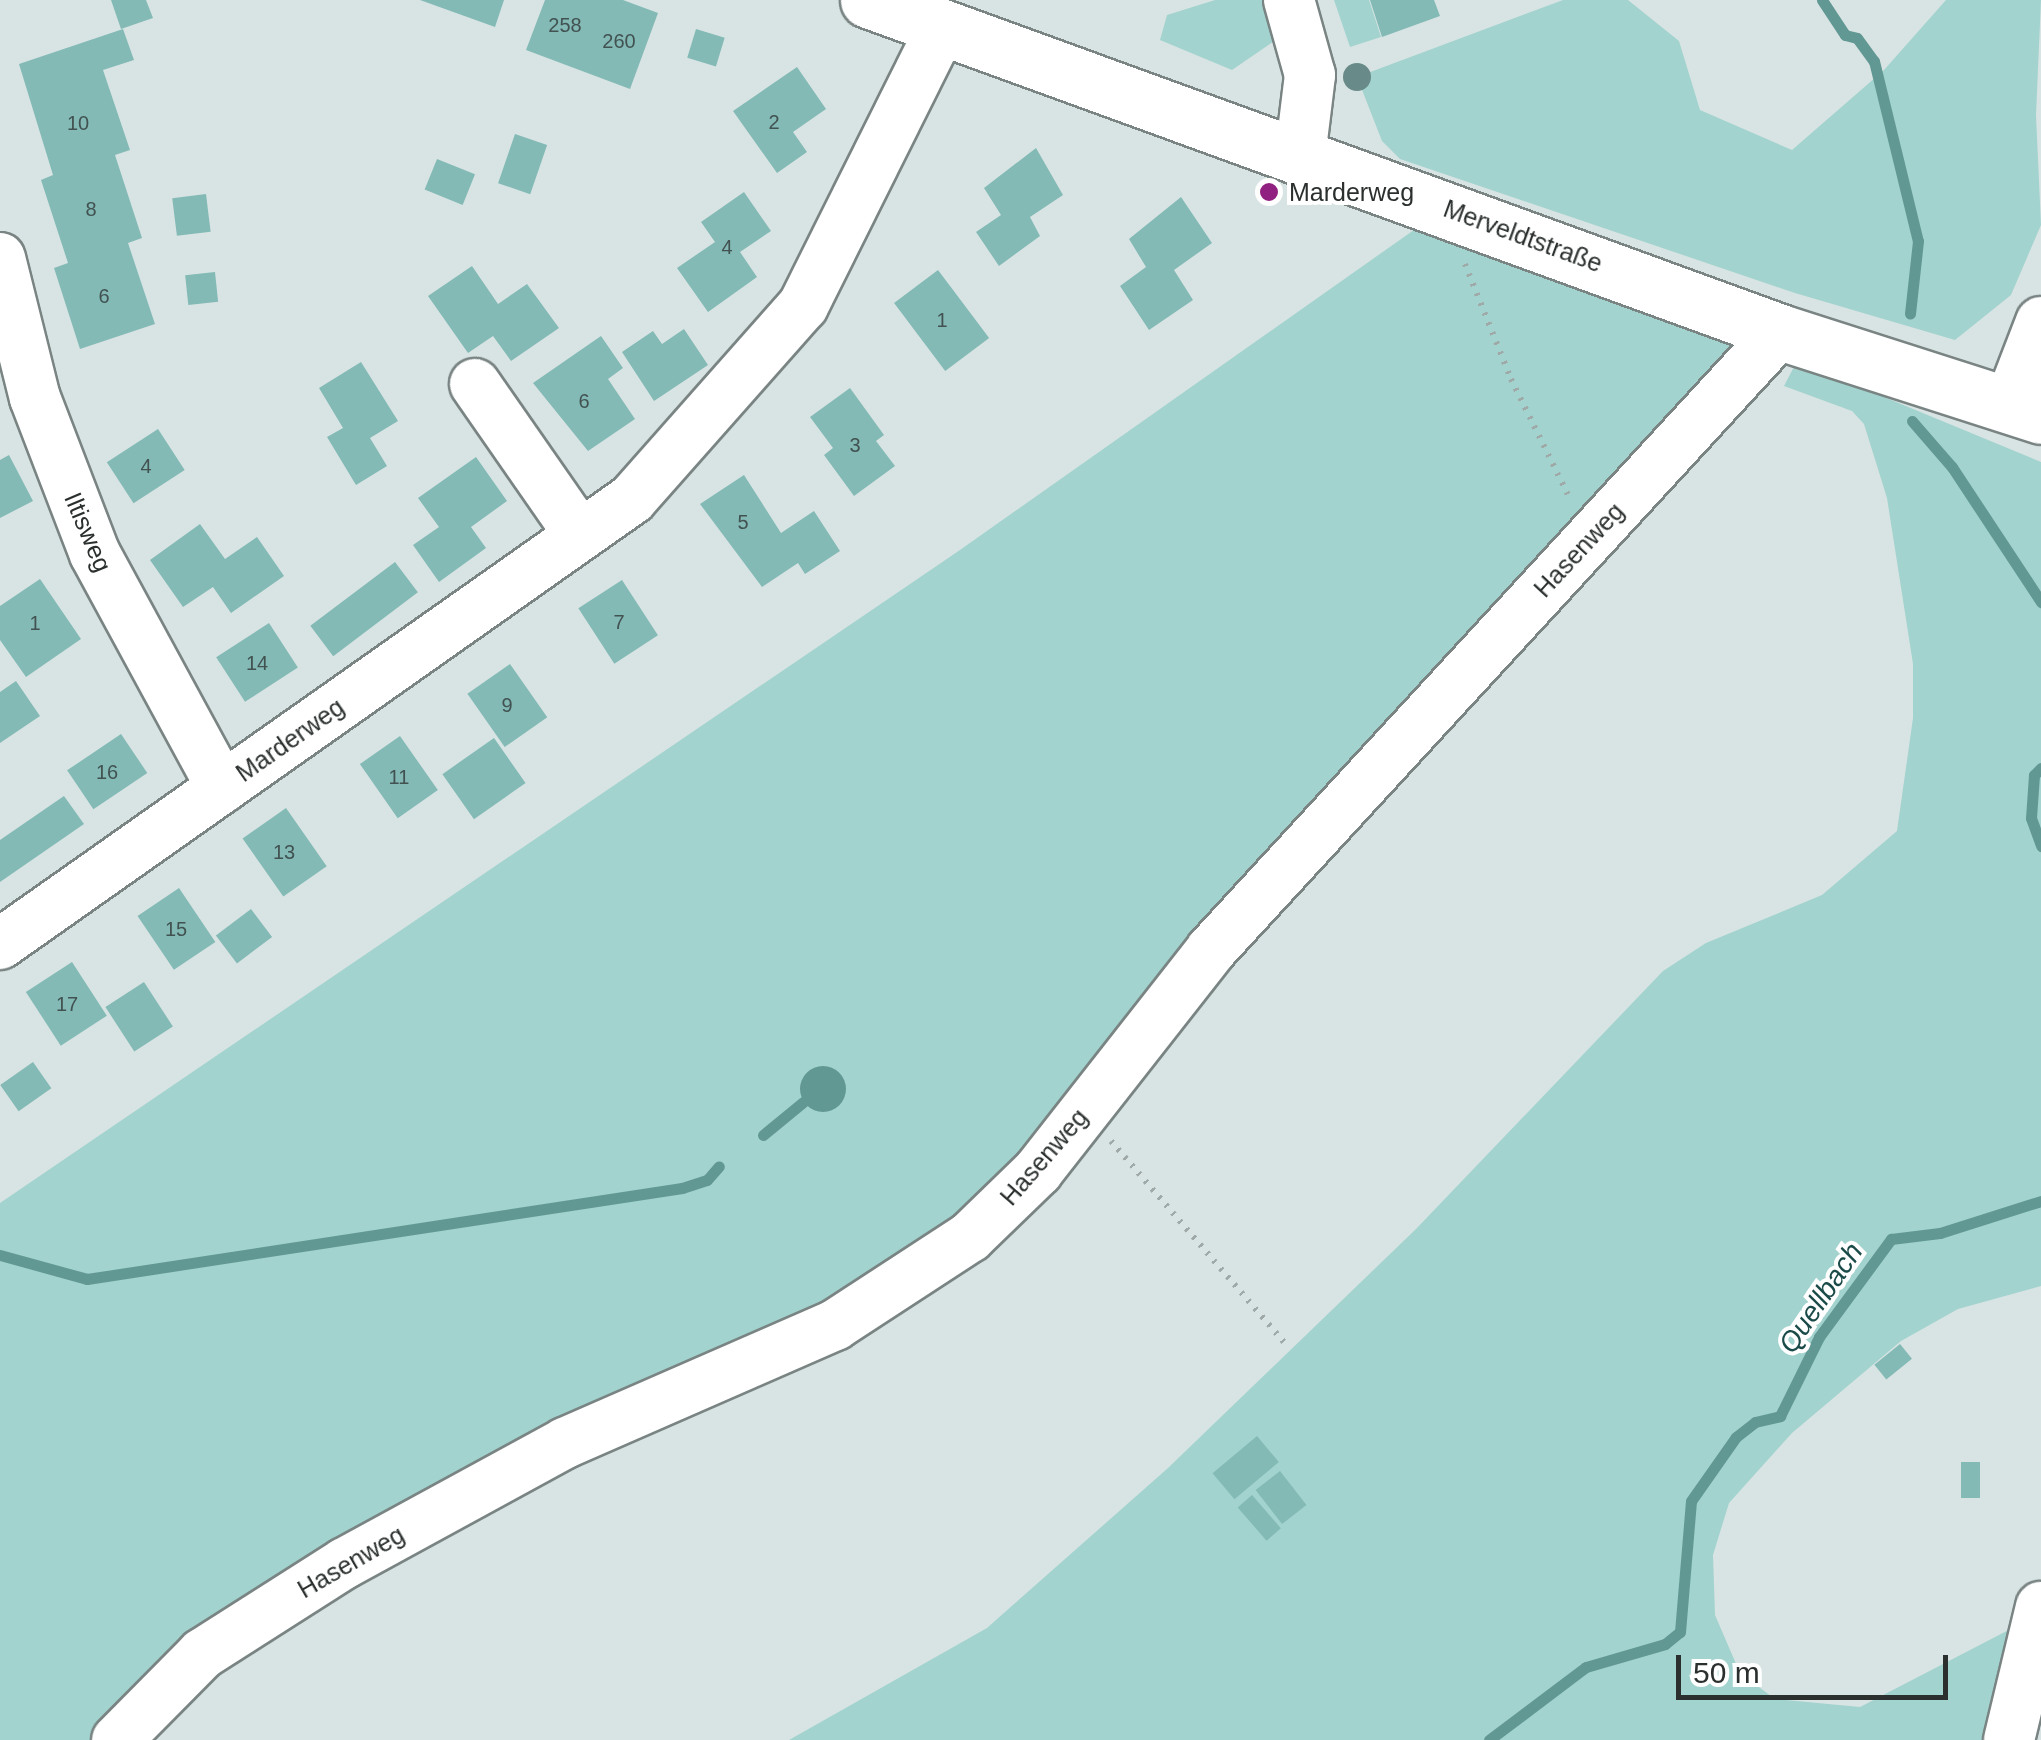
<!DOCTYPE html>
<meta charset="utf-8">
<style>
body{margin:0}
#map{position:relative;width:2041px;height:1740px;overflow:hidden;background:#d8e4e3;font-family:Helvetica,sans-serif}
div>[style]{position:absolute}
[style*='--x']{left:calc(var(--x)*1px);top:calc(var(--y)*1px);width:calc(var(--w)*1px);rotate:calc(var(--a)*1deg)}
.green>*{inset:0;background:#a2d3cf}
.water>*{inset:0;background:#629894}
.round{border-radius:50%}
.stream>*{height:11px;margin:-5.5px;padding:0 5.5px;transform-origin:5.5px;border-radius:5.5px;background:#629894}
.building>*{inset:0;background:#83bab6;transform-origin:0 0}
.path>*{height:6px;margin-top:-3px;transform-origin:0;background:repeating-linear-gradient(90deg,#9fa9a8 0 2.5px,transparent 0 10.5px)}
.roads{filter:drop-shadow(2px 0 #798483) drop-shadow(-2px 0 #798483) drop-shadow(0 2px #798483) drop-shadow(0 -2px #798483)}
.minor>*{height:50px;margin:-25px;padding:0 25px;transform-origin:25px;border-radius:25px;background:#fff}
.major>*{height:55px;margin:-27.5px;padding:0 27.5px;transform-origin:27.5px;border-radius:27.5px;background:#fff}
.trees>*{width:28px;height:28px;margin:-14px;border-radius:50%;background:#688a88}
.dots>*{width:28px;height:28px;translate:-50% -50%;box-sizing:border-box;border:5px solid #fff;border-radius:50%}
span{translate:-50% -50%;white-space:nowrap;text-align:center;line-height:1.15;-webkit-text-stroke:8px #fff;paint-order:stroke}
.number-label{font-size:20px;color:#415251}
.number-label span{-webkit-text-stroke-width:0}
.poi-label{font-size:25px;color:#2b302f}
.left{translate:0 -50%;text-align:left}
.street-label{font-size:25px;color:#2b302f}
.water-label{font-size:28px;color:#1b4b49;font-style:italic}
.scale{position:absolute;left:1676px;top:1655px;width:272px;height:45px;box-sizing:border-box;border:5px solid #2b302f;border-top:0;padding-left:12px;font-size:30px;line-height:35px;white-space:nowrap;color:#2b302f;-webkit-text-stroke:8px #fff;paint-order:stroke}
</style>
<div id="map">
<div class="green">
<div style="clip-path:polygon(1215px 0,1263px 0,1277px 39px,1232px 70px,1160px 40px,1167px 15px)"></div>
<div style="clip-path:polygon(1334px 0,1369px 0,1381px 37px,1350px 47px)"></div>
<div style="clip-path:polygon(1563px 0,1628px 0,1679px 41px,1700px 110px,1792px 150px,1884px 70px,1946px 0,2041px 0,2036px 115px,2041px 225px,2011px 295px,1955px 340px,1795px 293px,1400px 159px,1382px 141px,1357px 77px)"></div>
<div style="clip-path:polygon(1421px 225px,1742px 347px,971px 1221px,688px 1381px,104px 1740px,0 1740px,0 1203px,960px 550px)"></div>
<div style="clip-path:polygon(1797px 361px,2041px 462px,2041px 1286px,1958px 1309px,1901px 1341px,1792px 1433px,1729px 1503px,1713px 1555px,1715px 1615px,1740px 1673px,1775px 1699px,1860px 1707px,2026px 1621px,1999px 1740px,789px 1740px,987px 1628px,1168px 1468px,1416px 1229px,1663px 971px,1706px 943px,1822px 895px,1897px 831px,1913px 718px,1913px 664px,1887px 498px,1864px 424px,1852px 411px,1784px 386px)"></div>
</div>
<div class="water">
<div class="round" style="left:800px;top:1066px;width:46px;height:46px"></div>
</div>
<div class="stream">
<div style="--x:1822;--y:0;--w:42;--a:56.7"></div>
<div style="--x:1845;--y:35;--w:12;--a:14"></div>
<div style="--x:1857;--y:38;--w:29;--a:54"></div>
<div style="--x:1874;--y:61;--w:185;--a:76.3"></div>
<div style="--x:1918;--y:241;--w:73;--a:96.3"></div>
<div style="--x:1912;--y:421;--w:61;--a:49"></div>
<div style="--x:1952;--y:467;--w:162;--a:56.6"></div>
<div style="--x:2041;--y:768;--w:10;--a:135"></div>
<div style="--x:2034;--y:775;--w:43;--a:94"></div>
<div style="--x:2031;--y:818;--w:30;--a:70"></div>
<div style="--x:763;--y:1135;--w:52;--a:-39.5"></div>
<div style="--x:0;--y:1255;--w:90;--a:15.4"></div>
<div style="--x:87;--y:1279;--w:602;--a:-8.7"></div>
<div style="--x:682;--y:1188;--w:26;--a:-18"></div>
<div style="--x:707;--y:1180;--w:18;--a:-49"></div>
<div style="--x:1489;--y:1740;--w:121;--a:-37"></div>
<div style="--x:1586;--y:1667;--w:82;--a:-16.2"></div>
<div style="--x:1665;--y:1644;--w:19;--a:-39"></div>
<div style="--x:1680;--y:1632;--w:131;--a:-85.2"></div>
<div style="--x:1691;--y:1501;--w:78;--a:-54.9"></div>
<div style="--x:1736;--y:1437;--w:24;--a:-38"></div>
<div style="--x:1755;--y:1422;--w:26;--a:-13"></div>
<div style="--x:1780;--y:1416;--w:88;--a:-63.7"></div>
<div style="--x:1819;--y:1337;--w:122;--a:-53.7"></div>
<div style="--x:1891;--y:1239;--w:49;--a:-7"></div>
<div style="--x:1940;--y:1233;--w:106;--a:-17.6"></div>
</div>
<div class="building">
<div style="clip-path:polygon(111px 0,146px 0,153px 18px,121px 29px)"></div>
<div style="clip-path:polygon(420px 0,504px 0,495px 27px)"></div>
<div style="clip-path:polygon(545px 0,623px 0,658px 13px,630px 89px,526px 50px)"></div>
<div style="clip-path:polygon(1370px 0,1434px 0,1440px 16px,1382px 37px)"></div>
<div style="clip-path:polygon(123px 29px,134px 60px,103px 70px,130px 150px,115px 155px,142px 238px,128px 243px,155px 324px,80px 349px,54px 268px,68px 263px,41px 180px,53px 175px,19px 64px)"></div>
<div style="left:696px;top:29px;width:30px;height:30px;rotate:17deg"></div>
<div style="clip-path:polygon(797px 67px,826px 109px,793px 132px,807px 152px,777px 173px,733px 111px)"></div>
<div style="left:515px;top:134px;width:34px;height:52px;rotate:19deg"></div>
<div style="clip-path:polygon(1036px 148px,1063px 195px,1030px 217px,1040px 236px,999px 266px,976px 232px,1001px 215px,984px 188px)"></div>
<div style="left:437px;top:159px;width:41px;height:33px;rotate:22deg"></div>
<div style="clip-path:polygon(744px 192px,771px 231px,740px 252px,757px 277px,708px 312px,677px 268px,715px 242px,701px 222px)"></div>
<div style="left:206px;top:194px;width:38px;height:34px;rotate:83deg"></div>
<div style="clip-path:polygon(1181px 197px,1212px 243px,1174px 270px,1193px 300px,1149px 330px,1120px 286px,1146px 267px,1129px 239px)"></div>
<div style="clip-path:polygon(472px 266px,498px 304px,527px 284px,559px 328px,511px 361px,493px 336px,468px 353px,428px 296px)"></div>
<div style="left:938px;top:270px;width:85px;height:55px;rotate:53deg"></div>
<div style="left:215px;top:272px;width:30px;height:30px;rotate:84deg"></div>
<div style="clip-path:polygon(684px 329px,708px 365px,654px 401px,622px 352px,653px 331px,662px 344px)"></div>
<div style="clip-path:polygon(601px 336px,623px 368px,608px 379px,635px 419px,588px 451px,533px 383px)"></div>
<div style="clip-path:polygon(361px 362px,398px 421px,370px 438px,387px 466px,356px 485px,327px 437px,343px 428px,319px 388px)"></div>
<div style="clip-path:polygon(850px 388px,884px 435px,876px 441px,895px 466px,854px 496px,824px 455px,833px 448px,810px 417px)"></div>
<div style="left:158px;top:429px;width:49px;height:61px;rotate:57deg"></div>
<div style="clip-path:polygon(9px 455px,33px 501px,0 518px,0 460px)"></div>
<div style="clip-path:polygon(476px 457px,507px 501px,471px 527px,486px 548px,439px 582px,413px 545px,439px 527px,418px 498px)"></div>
<div style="clip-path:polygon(744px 475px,781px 533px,814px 511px,840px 551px,805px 574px,798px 563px,762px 587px,700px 504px)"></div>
<div style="clip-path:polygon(200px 524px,225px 559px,257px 537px,284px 576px,231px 613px,213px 587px,183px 607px,150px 560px)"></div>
<div style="left:395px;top:562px;width:38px;height:106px;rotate:53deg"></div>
<div style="clip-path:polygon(40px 579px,81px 639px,26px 677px,0 640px,0 606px)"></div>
<div style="left:622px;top:580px;width:66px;height:52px;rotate:57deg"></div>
<div style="left:269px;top:623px;width:53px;height:63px;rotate:57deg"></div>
<div style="left:510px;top:664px;width:65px;height:52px;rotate:55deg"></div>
<div style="clip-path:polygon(16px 681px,40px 716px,0 743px,0 692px)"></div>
<div style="left:121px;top:734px;width:47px;height:65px;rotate:56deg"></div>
<div style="left:400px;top:736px;width:66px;height:49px;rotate:55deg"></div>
<div style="left:494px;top:738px;width:55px;height:63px;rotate:55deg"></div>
<div style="clip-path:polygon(64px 796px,84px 824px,0 882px,0 840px)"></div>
<div style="left:286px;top:808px;width:71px;height:53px;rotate:55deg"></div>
<div style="left:179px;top:888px;width:65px;height:50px;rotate:56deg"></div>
<div style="left:251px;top:909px;width:35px;height:44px;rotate:53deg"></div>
<div style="left:72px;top:962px;width:64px;height:55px;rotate:57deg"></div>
<div style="left:144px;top:982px;width:53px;height:46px;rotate:57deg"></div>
<div style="left:33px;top:1062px;width:32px;height:40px;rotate:55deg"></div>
<div style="left:1900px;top:1344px;width:19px;height:33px;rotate:51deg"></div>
<div style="left:1257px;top:1436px;width:34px;height:58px;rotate:50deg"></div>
<div style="left:1961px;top:1462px;width:19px;height:36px"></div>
<div style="left:1280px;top:1471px;width:43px;height:31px;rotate:52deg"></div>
<div style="left:1252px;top:1495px;width:44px;height:19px;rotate:49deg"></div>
</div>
<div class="path">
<div style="--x:1465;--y:264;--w:124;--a:68.2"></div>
<div style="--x:1511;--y:379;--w:134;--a:63.8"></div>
<div style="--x:1111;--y:1141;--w:267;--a:49.3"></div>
</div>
<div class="roads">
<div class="minor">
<div style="--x:1289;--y:0;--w:78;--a:74.4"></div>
<div style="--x:1310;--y:75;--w:83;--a:97"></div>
<div style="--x:0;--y:258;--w:144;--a:76"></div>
<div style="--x:35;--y:398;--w:167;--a:69"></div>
<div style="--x:95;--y:554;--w:266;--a:61.5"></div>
<div style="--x:475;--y:384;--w:184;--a:55.2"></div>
<div style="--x:2009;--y:405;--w:89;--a:-68.9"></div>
<div style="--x:0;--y:944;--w:773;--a:-35.15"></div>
<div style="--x:632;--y:499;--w:258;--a:-48.5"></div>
<div style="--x:803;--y:306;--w:312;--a:-63.5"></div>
<div style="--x:117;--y:1740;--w:121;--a:-45.3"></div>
<div style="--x:202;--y:1654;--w:169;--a:-32.5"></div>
<div style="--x:345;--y:1563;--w:251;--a:-28.6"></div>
<div style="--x:565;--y:1443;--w:295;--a:-23.6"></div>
<div style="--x:835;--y:1325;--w:161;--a:-33.1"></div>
<div style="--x:970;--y:1237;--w:95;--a:-44.1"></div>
<div style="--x:1038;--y:1171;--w:281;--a:-51.9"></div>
<div style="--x:1211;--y:950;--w:840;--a:-47.36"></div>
<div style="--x:2009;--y:1740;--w:137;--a:-76.5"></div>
</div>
<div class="major">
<div style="--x:868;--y:0;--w:971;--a:20"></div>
<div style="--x:1780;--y:332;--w:274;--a:17.8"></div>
</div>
</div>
<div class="trees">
<div style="left:1357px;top:77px"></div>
</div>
<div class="dots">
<div style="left:1269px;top:192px;background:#912181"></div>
</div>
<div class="number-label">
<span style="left:565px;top:25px">258</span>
<span style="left:619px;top:41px">260</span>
<span style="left:774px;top:122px">2</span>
<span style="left:78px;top:123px">10</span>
<span style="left:91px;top:209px">8</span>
<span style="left:727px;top:247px">4</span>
<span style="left:104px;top:296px">6</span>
<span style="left:942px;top:320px">1</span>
<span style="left:584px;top:401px">6</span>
<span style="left:855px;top:445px">3</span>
<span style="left:146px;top:466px">4</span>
<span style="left:743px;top:522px">5</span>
<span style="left:619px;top:622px">7</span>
<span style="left:35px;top:623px">1</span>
<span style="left:257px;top:663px">14</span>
<span style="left:507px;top:705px">9</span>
<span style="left:107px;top:772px">16</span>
<span style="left:399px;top:777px">11</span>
<span style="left:284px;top:852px">13</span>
<span style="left:176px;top:929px">15</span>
<span style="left:67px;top:1004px">17</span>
</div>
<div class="poi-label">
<span class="left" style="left:1289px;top:192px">Marderweg</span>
</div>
<div class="street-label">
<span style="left:1523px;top:236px;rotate:20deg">Merveldtstraße</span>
<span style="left:88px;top:532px;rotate:67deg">Iltisweg</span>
<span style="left:1579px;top:550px;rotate:-47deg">Hasenweg</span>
<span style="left:290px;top:740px;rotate:-35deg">Marderweg</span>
<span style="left:1044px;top:1157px;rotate:-49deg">Hasenweg</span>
<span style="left:351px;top:1562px;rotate:-30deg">Hasenweg</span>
</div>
<div class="water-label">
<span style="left:1821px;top:1298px;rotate:-56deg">Quellbach</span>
</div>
<div class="scale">50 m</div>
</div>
